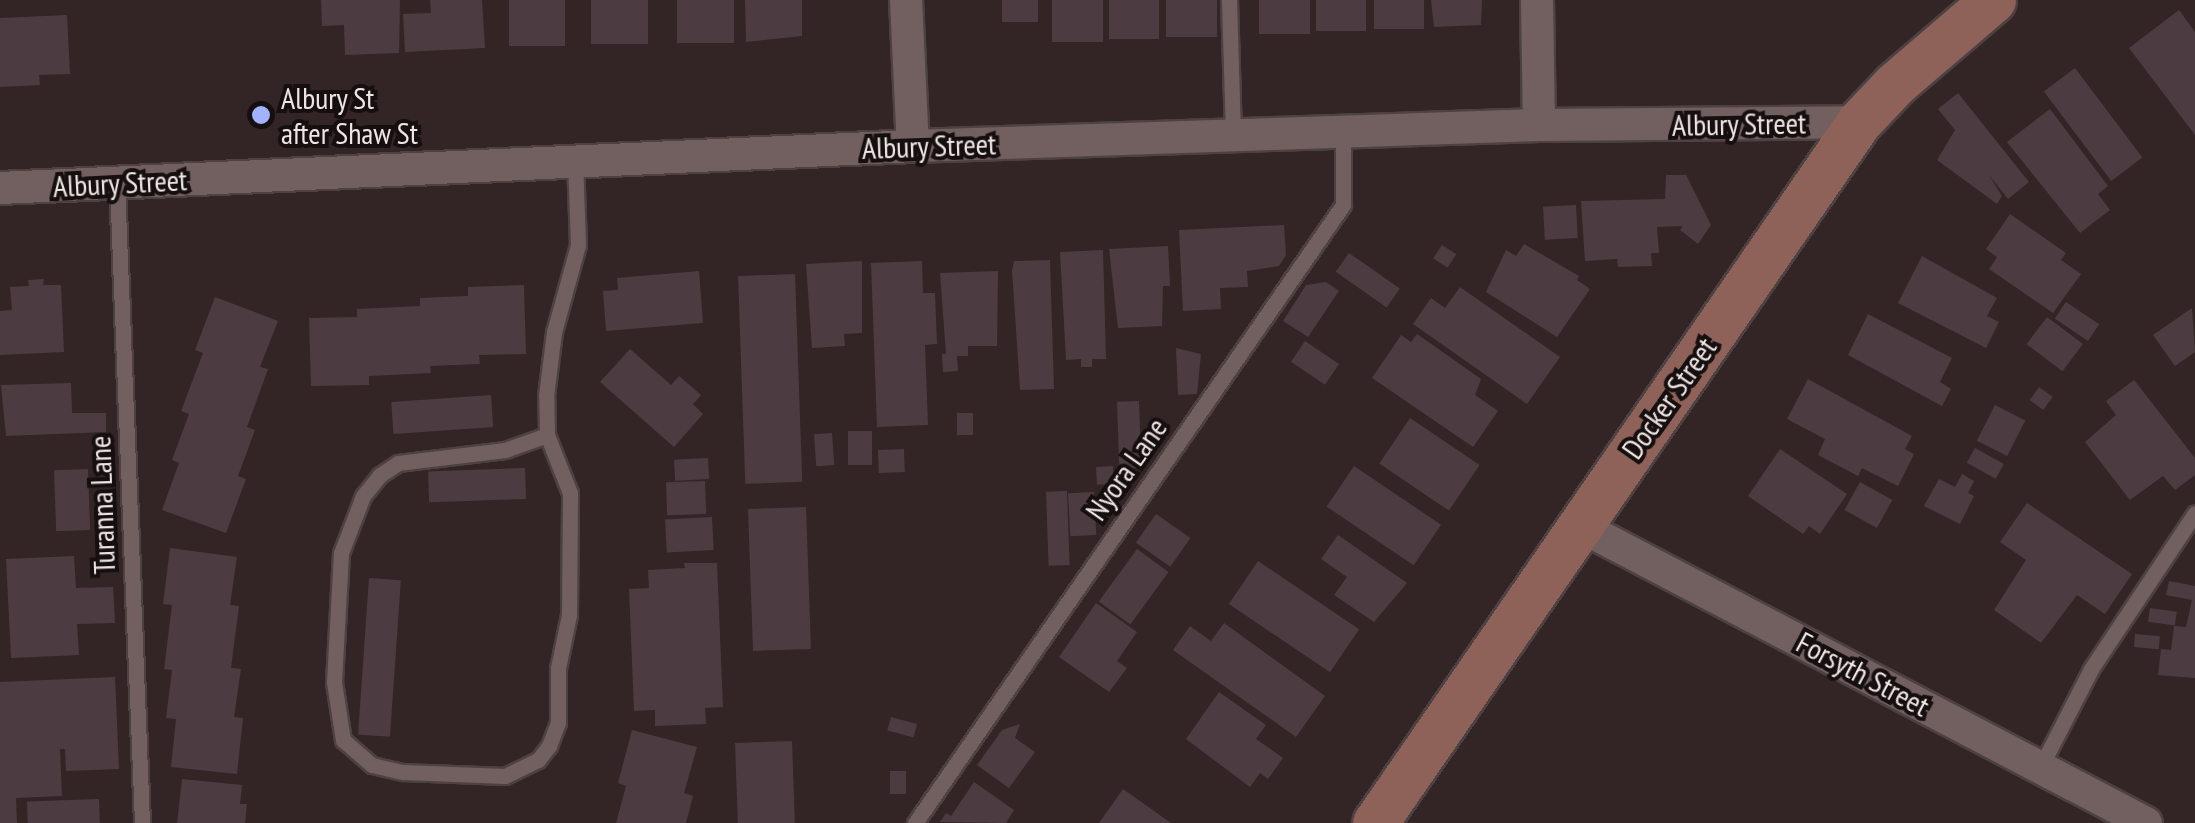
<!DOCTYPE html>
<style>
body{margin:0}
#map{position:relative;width:2195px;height:823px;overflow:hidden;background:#332425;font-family:"PT Sans Narrow",sans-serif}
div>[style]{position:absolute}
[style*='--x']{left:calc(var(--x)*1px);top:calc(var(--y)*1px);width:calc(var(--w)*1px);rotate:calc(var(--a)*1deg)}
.building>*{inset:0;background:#4c3c42;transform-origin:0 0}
.roads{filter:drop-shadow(2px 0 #4d4142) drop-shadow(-2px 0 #4d4142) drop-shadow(0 2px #4d4142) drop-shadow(0 -2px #4d4142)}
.lane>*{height:15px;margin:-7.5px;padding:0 7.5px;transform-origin:7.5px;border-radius:7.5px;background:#726061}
.street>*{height:32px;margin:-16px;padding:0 16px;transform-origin:16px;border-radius:16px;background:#726061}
.secondary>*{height:45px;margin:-22.5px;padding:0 22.5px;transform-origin:22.5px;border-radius:22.5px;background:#8f6259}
.dots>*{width:28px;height:28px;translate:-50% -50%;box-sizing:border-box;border:5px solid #160f10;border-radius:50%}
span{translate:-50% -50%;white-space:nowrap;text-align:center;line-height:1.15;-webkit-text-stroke:8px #160f10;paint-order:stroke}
.poi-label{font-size:30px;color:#efe5e5}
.left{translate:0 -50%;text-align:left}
.street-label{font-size:30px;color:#efe5e5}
</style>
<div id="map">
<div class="building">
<div style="clip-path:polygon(321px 0,400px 0,399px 53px,345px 55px,344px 25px,322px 26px)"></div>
<div style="clip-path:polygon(430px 0,482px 0,485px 48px,405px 52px,403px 14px,431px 13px)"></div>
<div style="left:509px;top:0;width:56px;height:46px"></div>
<div style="left:591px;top:0;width:57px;height:44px"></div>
<div style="left:677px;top:0;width:57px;height:43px"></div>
<div style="clip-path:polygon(745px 0,802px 0,802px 36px,746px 42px)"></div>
<div style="left:1002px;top:0;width:36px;height:22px"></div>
<div style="left:1052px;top:0;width:51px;height:42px"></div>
<div style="left:1109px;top:0;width:50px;height:39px"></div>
<div style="left:1166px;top:0;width:51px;height:37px"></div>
<div style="left:1259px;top:0;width:51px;height:34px"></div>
<div style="left:1316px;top:0;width:50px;height:31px"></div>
<div style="left:1374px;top:0;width:50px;height:29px"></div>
<div style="clip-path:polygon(1431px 0,1482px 0,1481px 25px,1434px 27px)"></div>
<div style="clip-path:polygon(2179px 10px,2195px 32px,2195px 135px,2129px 48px)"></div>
<div style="clip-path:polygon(67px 15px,70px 74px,39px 75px,40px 85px,0 87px,0 18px)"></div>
<div style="left:2075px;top:68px;width:112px;height:39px;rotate:53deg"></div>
<div style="clip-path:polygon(1958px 93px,2029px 182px,2008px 199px,1989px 175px,2002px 196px,1997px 204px,1937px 160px,1955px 130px,1938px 109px)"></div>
<div style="clip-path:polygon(2050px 109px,2108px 186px,2098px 194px,2110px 210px,2080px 233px,2007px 142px)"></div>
<div style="clip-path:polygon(1666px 175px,1686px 175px,1711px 225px,1698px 244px,1680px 230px,1683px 226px,1657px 227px,1659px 253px,1651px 253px,1652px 266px,1618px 267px,1617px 259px,1585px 261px,1581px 201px,1665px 199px)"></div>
<div style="left:1576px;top:205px;width:33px;height:33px;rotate:87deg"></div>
<div style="clip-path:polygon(2010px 214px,2066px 253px,2061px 260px,2081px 274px,2053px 313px,1989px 269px,1997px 257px,1986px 249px)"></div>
<div style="clip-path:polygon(1284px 225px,1286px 255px,1279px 266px,1247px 271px,1248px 287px,1220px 288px,1221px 309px,1183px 311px,1179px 230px)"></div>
<div style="clip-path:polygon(1524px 244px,1579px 276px,1577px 280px,1590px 289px,1557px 337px,1486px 292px,1506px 250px,1516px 256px)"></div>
<div style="left:1442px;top:245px;width:17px;height:16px;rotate:33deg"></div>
<div style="clip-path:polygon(1168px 246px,1170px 286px,1163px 286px,1162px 326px,1118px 328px,1109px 249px)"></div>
<div style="clip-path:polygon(1103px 250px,1106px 359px,1092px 359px,1092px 367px,1081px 367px,1081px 359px,1066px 360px,1060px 252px)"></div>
<div style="left:1349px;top:253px;width:62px;height:23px;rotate:35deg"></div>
<div style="clip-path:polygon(1922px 256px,1997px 298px,1987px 316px,1999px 322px,1986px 348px,1898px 303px)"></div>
<div style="clip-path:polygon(1050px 260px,1054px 389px,1020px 390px,1012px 270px,1014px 261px)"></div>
<div style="clip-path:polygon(862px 261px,862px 333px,844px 334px,845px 346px,812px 348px,806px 264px)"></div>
<div style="clip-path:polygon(922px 261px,923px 293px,935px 293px,937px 344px,925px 345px,928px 425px,877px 427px,871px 263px)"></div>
<div style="clip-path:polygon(699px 271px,703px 323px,606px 331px,603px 291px,618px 290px,617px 278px)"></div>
<div style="clip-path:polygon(998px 271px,997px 346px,968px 346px,968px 356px,957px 356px,958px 371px,943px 372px,942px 354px,946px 354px,940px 273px)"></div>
<div style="left:795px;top:274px;width:208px;height:57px;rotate:88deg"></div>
<div style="clip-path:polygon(44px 279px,43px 285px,61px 285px,64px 352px,0 355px,0 311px,12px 310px,10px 287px,29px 286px,28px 280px)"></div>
<div style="clip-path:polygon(1326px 282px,1339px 291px,1308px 337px,1283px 321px,1306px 285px)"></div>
<div style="clip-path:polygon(524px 285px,526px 354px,479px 355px,480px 364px,430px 366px,431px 373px,369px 376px,369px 385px,311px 386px,309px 318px,357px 317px,357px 309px,420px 306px,420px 298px,468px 296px,468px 287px)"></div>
<div style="clip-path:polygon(1460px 287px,1560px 357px,1527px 404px,1413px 324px,1431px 298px,1445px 308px)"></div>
<div style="clip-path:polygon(215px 297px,278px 321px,260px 367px,268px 369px,247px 427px,255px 430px,238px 476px,246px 479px,226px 533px,162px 510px,179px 463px,172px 460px,189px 414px,181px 411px,203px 353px,195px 350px)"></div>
<div style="left:2066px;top:302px;width:40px;height:20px;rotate:34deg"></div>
<div style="clip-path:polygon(2192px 308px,2195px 352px,2175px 366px,2153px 335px)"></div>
<div style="clip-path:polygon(1868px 314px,1952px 358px,1940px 382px,1951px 389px,1942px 406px,1848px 355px)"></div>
<div style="left:2047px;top:317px;width:45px;height:34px;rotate:37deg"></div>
<div style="clip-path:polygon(1417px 334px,1481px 379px,1475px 395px,1498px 411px,1473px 447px,1372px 378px,1401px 335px,1411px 342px)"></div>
<div style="left:1305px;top:341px;width:41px;height:25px;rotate:34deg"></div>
<div style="clip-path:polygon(1176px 348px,1201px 354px,1197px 394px,1178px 395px)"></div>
<div style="clip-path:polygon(630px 349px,671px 385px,679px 376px,701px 395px,693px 404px,703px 414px,674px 447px,600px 382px)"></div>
<div style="clip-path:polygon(1808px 379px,1912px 436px,1905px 449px,1914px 454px,1898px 486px,1862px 468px,1858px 476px,1818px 455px,1825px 439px,1787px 419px)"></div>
<div style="clip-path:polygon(2134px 380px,2195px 458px,2195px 475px,2175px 490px,2163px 476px,2130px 500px,2085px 442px,2116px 415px,2106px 401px)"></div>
<div style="clip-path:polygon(71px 383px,72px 413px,106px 413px,106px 432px,6px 436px,1px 385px)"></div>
<div style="left:2039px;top:387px;width:17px;height:16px;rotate:36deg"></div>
<div style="left:491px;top:395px;width:32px;height:100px;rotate:86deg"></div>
<div style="left:1139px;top:401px;width:67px;height:22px;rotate:88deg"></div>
<div style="left:1995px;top:405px;width:34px;height:40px;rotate:27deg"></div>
<div style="left:957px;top:413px;width:16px;height:22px"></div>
<div style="left:1410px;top:418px;width:84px;height:55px;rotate:34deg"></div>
<div style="left:872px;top:431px;width:34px;height:24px;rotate:90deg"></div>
<div style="left:832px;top:433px;width:32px;height:18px;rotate:86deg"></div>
<div style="left:1975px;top:448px;width:33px;height:17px;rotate:29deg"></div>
<div style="left:904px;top:449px;width:23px;height:26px;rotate:88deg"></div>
<div style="clip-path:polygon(1780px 449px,1847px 494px,1820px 534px,1809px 526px,1803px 534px,1748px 496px)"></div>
<div style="left:708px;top:458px;width:21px;height:34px;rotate:87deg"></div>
<div style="left:1113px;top:466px;width:18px;height:17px;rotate:87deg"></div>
<div style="left:1354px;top:466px;width:105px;height:49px;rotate:34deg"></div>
<div style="left:525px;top:468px;width:31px;height:97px;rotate:88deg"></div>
<div style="left:88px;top:469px;width:61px;height:34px;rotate:88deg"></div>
<div style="clip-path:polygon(1962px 474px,1974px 481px,1968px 493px,1974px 496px,1960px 524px,1924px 506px,1939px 479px,1955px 487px)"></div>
<div style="left:705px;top:481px;width:33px;height:39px;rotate:88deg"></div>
<div style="left:1860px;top:482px;width:37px;height:32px;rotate:29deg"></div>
<div style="left:1067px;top:491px;width:74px;height:21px;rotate:88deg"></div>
<div style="left:1094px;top:492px;width:43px;height:26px;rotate:87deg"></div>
<div style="clip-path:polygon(2027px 503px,2132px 574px,2105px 614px,2077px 595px,2041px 643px,1994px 610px,2026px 560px,2000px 542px)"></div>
<div style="left:806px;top:507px;width:142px;height:58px;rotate:88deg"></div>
<div style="left:1156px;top:514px;width:42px;height:35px;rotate:35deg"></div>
<div style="left:712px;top:517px;width:33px;height:47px;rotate:87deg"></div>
<div style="clip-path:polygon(1338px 535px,1407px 583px,1374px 622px,1334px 595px,1347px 577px,1321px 559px)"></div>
<div style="clip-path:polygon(170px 548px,237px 557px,230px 605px,239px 606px,231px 668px,241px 669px,234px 717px,243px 718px,237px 774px,171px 767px,176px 719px,166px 718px,172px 670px,164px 669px,172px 605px,163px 604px)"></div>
<div style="left:1137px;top:549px;width:39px;height:65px;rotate:36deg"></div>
<div style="clip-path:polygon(74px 556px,76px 588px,113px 587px,115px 623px,77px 624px,79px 655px,11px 658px,6px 559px)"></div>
<div style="left:1258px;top:561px;width:122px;height:52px;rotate:34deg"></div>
<div style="clip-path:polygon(684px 563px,717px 563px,723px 707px,705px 708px,706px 724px,655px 726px,655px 710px,634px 711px,629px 589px,649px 588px,648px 570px,685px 568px)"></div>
<div style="left:369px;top:578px;width:32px;height:157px;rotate:4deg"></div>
<div style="clip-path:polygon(2169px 581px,2195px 586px,2195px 678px,2158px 675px,2161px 649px,2171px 650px,2174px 626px,2186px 627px,2192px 600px,2166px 595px)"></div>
<div style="clip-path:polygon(1096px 603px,1137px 632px,1117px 661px,1127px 668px,1109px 692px,1059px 657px)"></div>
<div style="left:2150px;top:608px;width:27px;height:14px;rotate:8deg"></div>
<div style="clip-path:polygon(1224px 623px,1325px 696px,1296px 737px,1173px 650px,1190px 626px,1211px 641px)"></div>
<div style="left:2135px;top:634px;width:25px;height:13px;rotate:5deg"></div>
<div style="clip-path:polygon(115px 677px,119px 769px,66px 771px,65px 749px,60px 749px,62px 796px,16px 798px,17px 823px,0 823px,0 682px)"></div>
<div style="clip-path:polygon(1219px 692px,1266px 725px,1256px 739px,1283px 758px,1268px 779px,1260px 773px,1250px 787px,1186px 739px)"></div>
<div style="left:891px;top:717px;width:27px;height:14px;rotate:15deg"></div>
<div style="clip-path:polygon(1020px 724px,1015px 738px,1035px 752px,1009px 788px,977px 765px,1002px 730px)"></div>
<div style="clip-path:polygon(632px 730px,697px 747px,684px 793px,693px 796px,686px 823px,616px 823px,626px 786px,618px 783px)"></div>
<div style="left:792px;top:741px;width:82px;height:57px;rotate:88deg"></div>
<div style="left:890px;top:771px;width:16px;height:23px"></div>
<div style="clip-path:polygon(182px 779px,242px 785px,240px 804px,247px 804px,245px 823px,177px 823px)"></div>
<div style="clip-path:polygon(974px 782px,1014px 810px,1006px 823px,940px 822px,946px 813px,951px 816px)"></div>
<div style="clip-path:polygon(1123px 789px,1171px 823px,1099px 823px)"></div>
<div style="left:99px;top:799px;width:24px;height:72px;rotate:88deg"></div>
</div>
<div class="roads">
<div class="lane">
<div style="--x:1229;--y:0;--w:136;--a:88.3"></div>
<div style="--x:117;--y:184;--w:639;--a:87.76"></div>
<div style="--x:547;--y:435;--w:45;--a:160.3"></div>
<div style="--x:505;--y:450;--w:108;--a:173.1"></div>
<div style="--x:398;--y:463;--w:22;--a:146"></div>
<div style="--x:380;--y:475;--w:27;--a:129"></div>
<div style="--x:363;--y:496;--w:61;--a:111.1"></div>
<div style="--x:341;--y:553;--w:129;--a:93.1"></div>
<div style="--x:334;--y:682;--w:59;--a:81.2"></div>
<div style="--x:343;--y:740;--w:38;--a:41"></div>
<div style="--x:372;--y:765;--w:32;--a:13"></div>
<div style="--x:403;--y:772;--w:102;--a:2.2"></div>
<div style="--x:505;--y:776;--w:37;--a:-26"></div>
<div style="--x:538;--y:760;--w:18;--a:-52"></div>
<div style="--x:549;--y:746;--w:25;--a:-69"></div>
<div style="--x:558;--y:723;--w:55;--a:-90"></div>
<div style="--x:558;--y:668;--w:54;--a:-78.3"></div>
<div style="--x:569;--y:615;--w:122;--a:-89.5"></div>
<div style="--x:570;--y:493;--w:62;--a:-111.6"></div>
<div style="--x:547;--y:435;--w:39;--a:-91"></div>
<div style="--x:546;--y:396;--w:64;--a:-82.9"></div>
<div style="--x:554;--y:332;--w:90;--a:-74.6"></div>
<div style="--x:578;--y:245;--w:87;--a:-92"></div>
<div style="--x:2040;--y:768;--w:111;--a:-62.7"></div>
<div style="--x:2091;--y:669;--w:187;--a:-56.3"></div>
<div style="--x:915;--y:823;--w:752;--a:-55.3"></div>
<div style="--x:1343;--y:205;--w:72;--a:-90"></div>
</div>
<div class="street">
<div style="--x:906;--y:0;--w:146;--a:87.3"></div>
<div style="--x:1537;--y:0;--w:125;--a:89.1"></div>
<div style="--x:0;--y:188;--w:914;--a:-2.63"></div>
<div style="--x:913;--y:146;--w:626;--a:-1.92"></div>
<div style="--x:1539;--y:125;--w:320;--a:-0.5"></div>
<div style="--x:1580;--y:526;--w:639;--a:27.69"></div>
</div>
<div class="secondary">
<div style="--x:1375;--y:823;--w:852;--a:-55.38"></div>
<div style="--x:1859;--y:122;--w:52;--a:-46.5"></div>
<div style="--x:1895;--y:84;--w:129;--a:-40.6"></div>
</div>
</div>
<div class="dots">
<div style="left:261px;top:115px;background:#a2b2fd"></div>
</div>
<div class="poi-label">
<span class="left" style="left:281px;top:115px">Albury St<br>after Shaw St</span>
</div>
<div class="street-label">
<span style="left:1739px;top:124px;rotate:-1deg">Albury Street</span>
<span style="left:929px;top:146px;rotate:-2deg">Albury Street</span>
<span style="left:120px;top:183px;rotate:-3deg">Albury Street</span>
<span style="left:1669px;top:398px;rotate:-55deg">Docker Street</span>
<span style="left:1126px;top:469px;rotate:-55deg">Nyora Lane</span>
<span style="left:102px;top:505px;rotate:-92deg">Turanna Lane</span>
<span style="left:1863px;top:674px;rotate:28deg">Forsyth Street</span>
</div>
</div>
